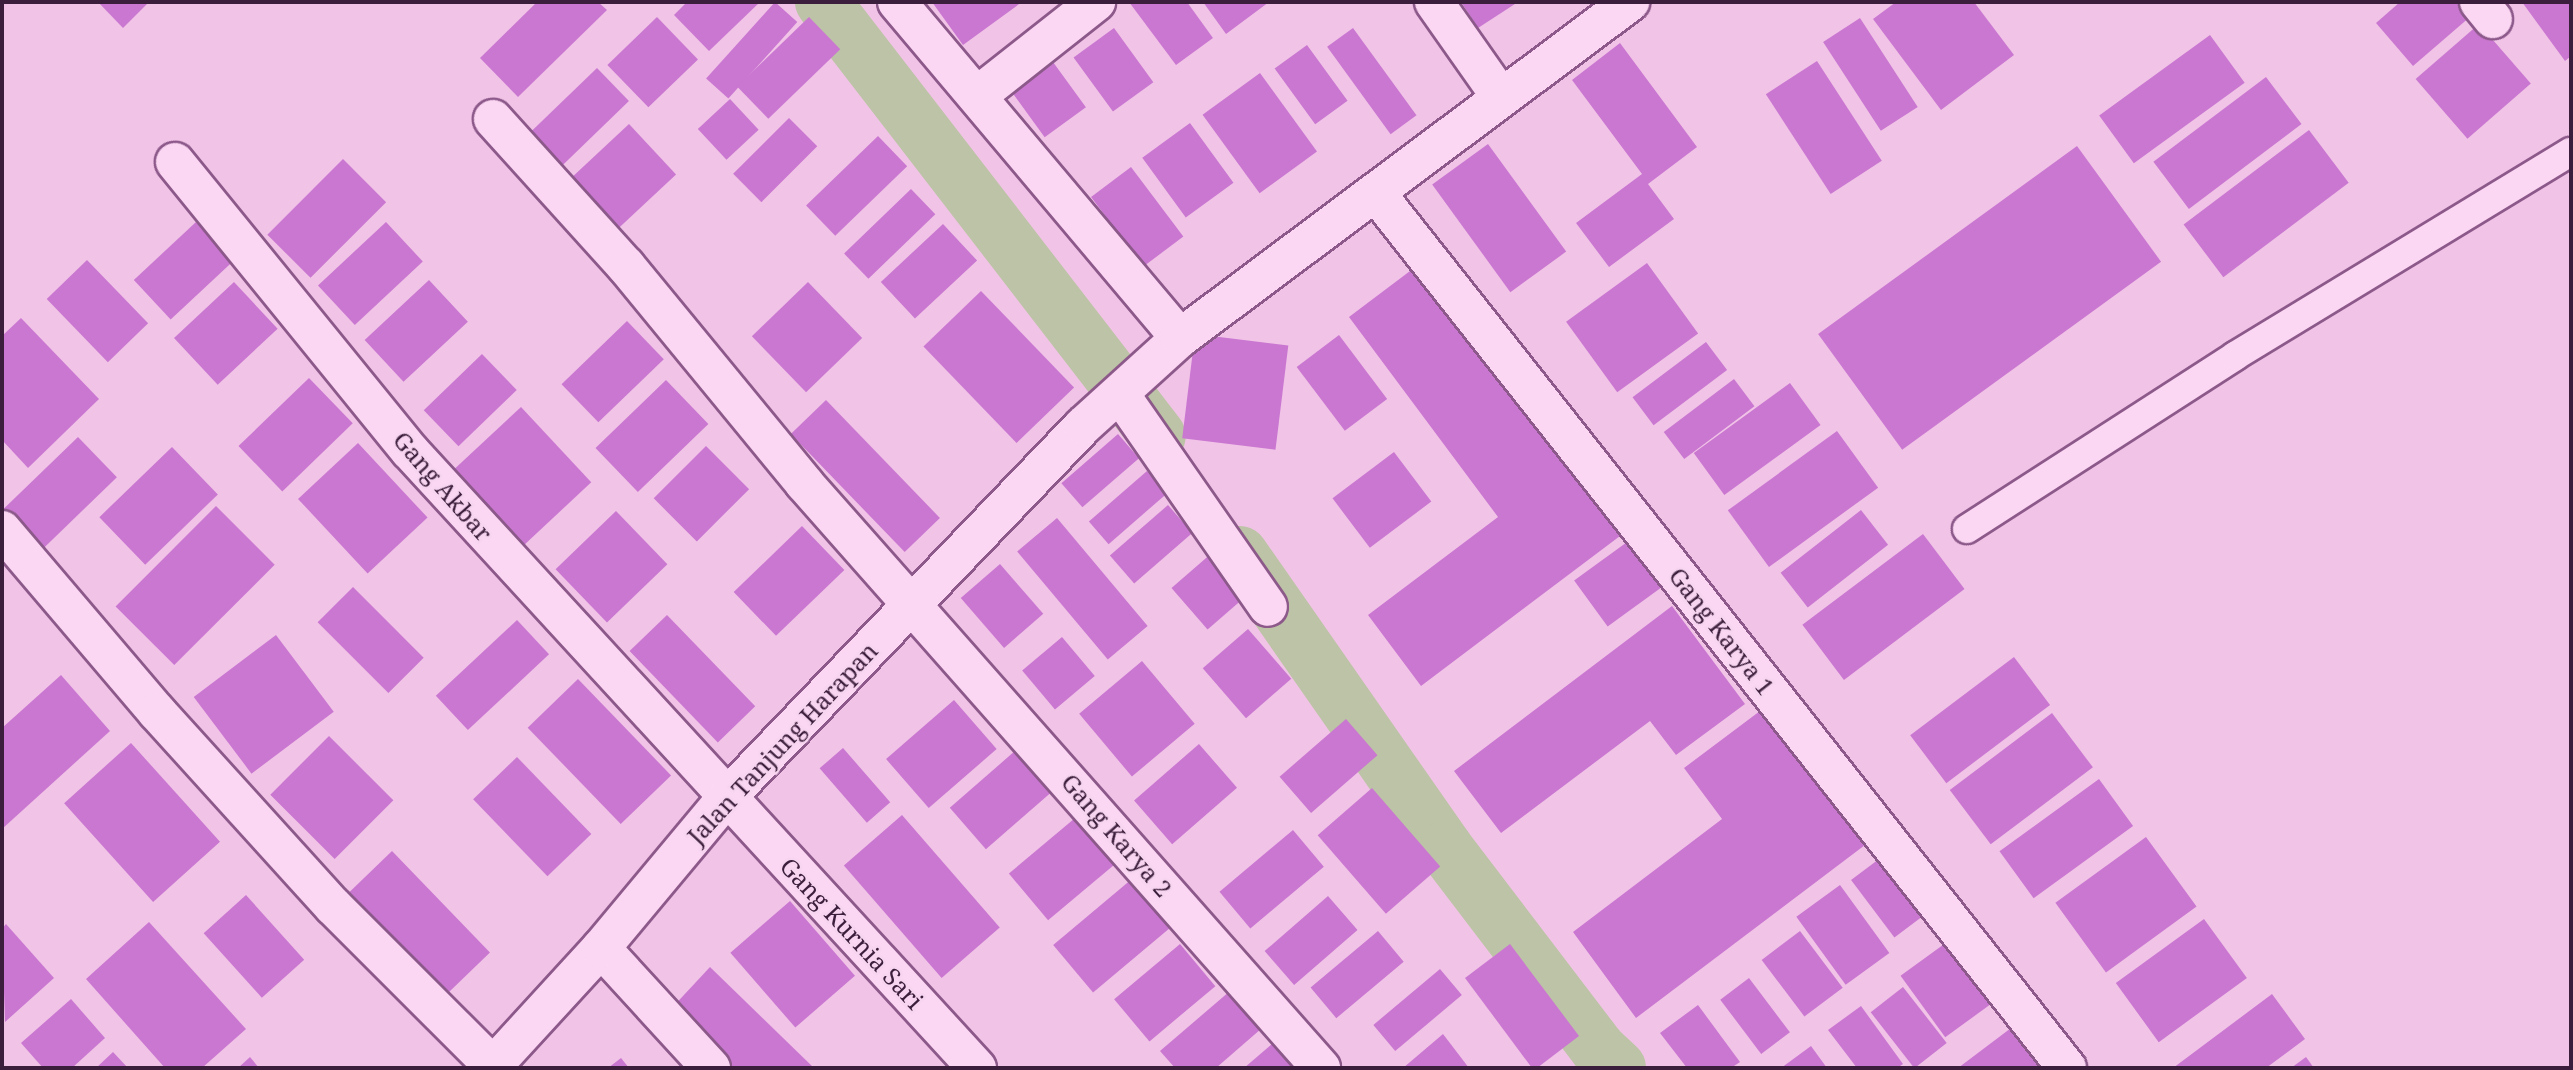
<!DOCTYPE html>
<style>
body{margin:0}
#map{position:relative;width:2573px;height:1070px;overflow:hidden;background:#f1c4e7;font-family:"Noto Serif",serif}
div>[style]{position:absolute}
[style*='--x']{left:calc(var(--x)*1px);top:calc(var(--y)*1px);width:calc(var(--w)*1px);rotate:calc(var(--a)*1deg)}
.canal>*{height:56px;margin:-28px;padding:0 28px;transform-origin:28px;border-radius:28px;background:#bdc3a6}
.building>*{inset:0;background:#ca77d1;transform-origin:0 0}
.roads{filter:drop-shadow(2px 0 #8c598a) drop-shadow(-2px 0 #8c598a) drop-shadow(0 2px #8c598a) drop-shadow(0 -2px #8c598a)}
.lane>*{height:28px;margin:-14px;padding:0 14px;transform-origin:14px;border-radius:14px;background:#fbd7f3}
.street>*{height:38px;margin:-19px;padding:0 19px;transform-origin:19px;border-radius:19px;background:#fbd7f3}
span{translate:-50% -50%;white-space:nowrap;text-align:center;line-height:1.15;-webkit-text-stroke:5px #f7d4f0;paint-order:stroke}
.street-label{font-size:24px;color:#3b1e3b}
.frame{position:absolute;inset:0;border:4px solid #3b1e3b;pointer-events:none}
</style>
<div id="map">
<div class="canal">
<div style="--x:823;--y:2;--w:548;--a:52.34"></div>
<div style="--x:1240;--y:554;--w:358;--a:55.1"></div>
<div style="--x:1445;--y:848;--w:254;--a:52.7"></div>
<div style="--x:1599;--y:1050;--w:26;--a:43"></div>
</div>
<div class="building">
<div style="clip-path:polygon(98px 2px,149px 2px,123px 28px)"></div>
<div style="clip-path:polygon(537px 2px,598px 2px,607px 10px,518px 97px,480px 58px)"></div>
<div style="clip-path:polygon(687px 2px,760px 2px,709px 51px,674px 15px)"></div>
<div style="left:775px;top:2px;width:30px;height:103px;rotate:42deg"></div>
<div style="clip-path:polygon(932px 2px,1022px 2px,963px 45px)"></div>
<div style="clip-path:polygon(1129px 2px,1187px 2px,1213px 38px,1176px 65px)"></div>
<div style="clip-path:polygon(1203px 2px,1269px 2px,1226px 34px)"></div>
<div style="clip-path:polygon(1461px 2px,1518px 2px,1478px 28px)"></div>
<div style="clip-path:polygon(1896px 2px,1974px 2px,2014px 55px,1941px 110px,1873px 19px)"></div>
<div style="clip-path:polygon(2400px 2px,2471px 2px,2478px 10px,2413px 66px,2376px 23px)"></div>
<div style="clip-path:polygon(2522px 2px,2571px 2px,2571px 56px,2565px 61px)"></div>
<div style="left:657px;top:17px;width:59px;height:69px;rotate:46deg"></div>
<div style="left:809px;top:17px;width:45px;height:100px;rotate:46deg"></div>
<div style="left:1860px;top:18px;width:106px;height:44px;rotate:57deg"></div>
<div style="left:2479px;top:24px;width:79px;height:84px;rotate:49deg"></div>
<div style="left:1114px;top:28px;width:67px;height:50px;rotate:54deg"></div>
<div style="left:1353px;top:28px;width:108px;height:32px;rotate:54deg"></div>
<div style="left:2210px;top:35px;width:59px;height:137px;rotate:54deg"></div>
<div style="clip-path:polygon(1620px 43px,1697px 147px,1648px 184px,1674px 219px,1609px 267px,1576px 223px,1642px 174px,1572px 80px)"></div>
<div style="left:1307px;top:45px;width:69px;height:40px;rotate:54deg"></div>
<div style="left:1817px;top:61px;width:119px;height:61px;rotate:57deg"></div>
<div style="left:1053px;top:62px;width:56px;height:51px;rotate:54deg"></div>
<div style="left:597px;top:68px;width:46px;height:102px;rotate:46deg"></div>
<div style="left:1260px;top:73px;width:97px;height:71px;rotate:54deg"></div>
<div style="left:2266px;top:77px;width:59px;height:141px;rotate:53deg"></div>
<div style="left:730px;top:99px;width:42px;height:44px;rotate:47deg"></div>
<div style="left:789px;top:118px;width:40px;height:79px;rotate:45deg"></div>
<div style="left:1190px;top:123px;width:74px;height:59px;rotate:54deg"></div>
<div style="left:629px;top:124px;width:69px;height:78px;rotate:47deg"></div>
<div style="left:2309px;top:130px;width:66px;height:157px;rotate:53deg"></div>
<div style="left:878px;top:136px;width:42px;height:100px;rotate:46deg"></div>
<div style="left:1488px;top:144px;width:133px;height:69px;rotate:54deg"></div>
<div style="left:2077px;top:146px;width:143px;height:320px;rotate:54deg"></div>
<div style="left:343px;top:159px;width:61px;height:107px;rotate:45deg"></div>
<div style="left:1131px;top:167px;width:87px;height:50px;rotate:53deg"></div>
<div style="left:911px;top:189px;width:35px;height:93px;rotate:46deg"></div>
<div style="left:196px;top:222px;width:54px;height:85px;rotate:47deg"></div>
<div style="left:386px;top:222px;width:54px;height:93px;rotate:47deg"></div>
<div style="left:943px;top:224px;width:50px;height:85px;rotate:47deg"></div>
<div style="left:87px;top:260px;width:88px;height:56px;rotate:46deg"></div>
<div style="left:1647px;top:263px;width:87px;height:100px;rotate:54deg"></div>
<div style="clip-path:polygon(1418px 265px,1620px 536px,1421px 686px,1368px 615px,1498px 517px,1349px 317px)"></div>
<div style="left:429px;top:280px;width:57px;height:88px;rotate:47deg"></div>
<div style="left:234px;top:282px;width:64px;height:82px;rotate:47deg"></div>
<div style="left:808px;top:282px;width:78px;height:78px;rotate:46deg"></div>
<div style="left:981px;top:291px;width:134px;height:80px;rotate:46deg"></div>
<div style="clip-path:polygon(21px 318px,99px 399px,28px 468px,2px 440px,2px 336px)"></div>
<div style="left:627px;top:321px;width:53px;height:91px;rotate:46deg"></div>
<div style="left:1195px;top:334px;width:94px;height:105px;rotate:7deg"></div>
<div style="left:1339px;top:335px;width:80px;height:53px;rotate:53deg"></div>
<div style="left:1706px;top:342px;width:35px;height:92px;rotate:53deg"></div>
<div style="left:482px;top:354px;width:50px;height:81px;rotate:46deg"></div>
<div style="left:309px;top:378px;width:63px;height:98px;rotate:46deg"></div>
<div style="left:1734px;top:379px;width:34px;height:88px;rotate:53deg"></div>
<div style="left:666px;top:380px;width:61px;height:98px;rotate:46deg"></div>
<div style="left:1790px;top:383px;width:52px;height:119px;rotate:54deg"></div>
<div style="left:826px;top:400px;width:164px;height:49px;rotate:46deg"></div>
<div style="left:521px;top:407px;width:103px;height:94px;rotate:47deg"></div>
<div style="left:1837px;top:431px;width:70px;height:135px;rotate:54deg"></div>
<div style="left:1118px;top:434px;width:32px;height:75px;rotate:49deg"></div>
<div style="left:78px;top:437px;width:56px;height:106px;rotate:46deg"></div>
<div style="left:358px;top:443px;width:102px;height:82px;rotate:47deg"></div>
<div style="left:706px;top:446px;width:61px;height:74px;rotate:45deg"></div>
<div style="left:172px;top:447px;width:66px;height:101px;rotate:46deg"></div>
<div style="left:1394px;top:452px;width:62px;height:77px;rotate:53deg"></div>
<div style="left:1147px;top:471px;width:30px;height:77px;rotate:49deg"></div>
<div style="left:1168px;top:505px;width:37px;height:77px;rotate:49deg"></div>
<div style="left:216px;top:506px;width:83px;height:142px;rotate:45deg"></div>
<div style="left:1861px;top:510px;width:44px;height:102px;rotate:52deg"></div>
<div style="left:616px;top:511px;width:74px;height:84px;rotate:46deg"></div>
<div style="left:1057px;top:518px;width:141px;height:52px;rotate:50deg"></div>
<div style="left:802px;top:526px;width:61px;height:95px;rotate:46deg"></div>
<div style="left:1923px;top:534px;width:69px;height:151px;rotate:53deg"></div>
<div style="left:1634px;top:537px;width:57px;height:74px;rotate:54deg"></div>
<div style="left:1213px;top:552px;width:55px;height:55px;rotate:49deg"></div>
<div style="left:1000px;top:564px;width:66px;height:52px;rotate:49deg"></div>
<div style="left:353px;top:587px;width:100px;height:50px;rotate:45deg"></div>
<div style="clip-path:polygon(1672px 606px,1745px 704px,1676px 755px,1650px 721px,1501px 833px,1454px 771px)"></div>
<div style="left:667px;top:615px;width:127px;height:52px;rotate:46deg"></div>
<div style="left:517px;top:620px;width:47px;height:111px;rotate:47deg"></div>
<div style="left:1248px;top:629px;width:66px;height:60px;rotate:49deg"></div>
<div style="left:276px;top:635px;width:96px;height:103px;rotate:53deg"></div>
<div style="left:1062px;top:637px;width:51px;height:52px;rotate:50deg"></div>
<div style="left:2014px;top:657px;width:60px;height:130px;rotate:53deg"></div>
<div style="left:1142px;top:661px;width:82px;height:82px;rotate:50deg"></div>
<div style="clip-path:polygon(61px 675px,110px 731px,2px 829px,2px 728px)"></div>
<div style="left:578px;top:679px;width:134px;height:70px;rotate:46deg"></div>
<div style="left:954px;top:700px;width:65px;height:90px;rotate:49deg"></div>
<div style="clip-path:polygon(1764px 708px,1865px 845px,1636px 1018px,1573px 932px,1722px 819px,1684px 768px)"></div>
<div style="left:2052px;top:713px;width:68px;height:128px;rotate:53deg"></div>
<div style="left:1346px;top:719px;width:48px;height:88px;rotate:49deg"></div>
<div style="left:329px;top:736px;width:91px;height:83px;rotate:45deg"></div>
<div style="left:131px;top:743px;width:133px;height:90px;rotate:48deg"></div>
<div style="left:1023px;top:744px;width:55px;height:97px;rotate:49deg"></div>
<div style="left:1199px;top:744px;width:58px;height:86px;rotate:49deg"></div>
<div style="left:843px;top:748px;width:72px;height:31px;rotate:49deg"></div>
<div style="left:517px;top:757px;width:107px;height:61px;rotate:46deg"></div>
<div style="left:2099px;top:779px;width:58px;height:123px;rotate:54deg"></div>
<div style="left:1372px;top:788px;width:104px;height:72px;rotate:49deg"></div>
<div style="left:1087px;top:808px;width:61px;height:102px;rotate:50deg"></div>
<div style="left:902px;top:815px;width:149px;height:77px;rotate:49deg"></div>
<div style="left:1293px;top:830px;width:48px;height:96px;rotate:50deg"></div>
<div style="left:2146px;top:837px;width:86px;height:112px;rotate:54deg"></div>
<div style="left:1891px;top:850px;width:72px;height:50px;rotate:53deg"></div>
<div style="left:392px;top:851px;width:141px;height:63px;rotate:46deg"></div>
<div style="left:1139px;top:873px;width:62px;height:112px;rotate:50deg"></div>
<div style="left:1840px;top:885px;width:84px;height:54px;rotate:54deg"></div>
<div style="left:246px;top:895px;width:87px;height:57px;rotate:48deg"></div>
<div style="left:1328px;top:896px;width:45px;height:84px;rotate:49deg"></div>
<div style="left:790px;top:901px;width:99px;height:79px;rotate:49deg"></div>
<div style="left:2204px;top:919px;width:73px;height:109px;rotate:54deg"></div>
<div style="clip-path:polygon(149px 922px,246px 1029px,202px 1068px,165px 1068px,86px 979px)"></div>
<div style="clip-path:polygon(6px 924px,54px 978px,5px 1022px,2px 929px)"></div>
<div style="left:1378px;top:931px;width:40px;height:88px;rotate:50deg"></div>
<div style="left:1800px;top:931px;width:71px;height:48px;rotate:53deg"></div>
<div style="left:1958px;top:934px;width:76px;height:71px;rotate:54deg"></div>
<div style="left:1180px;top:944px;width:55px;height:86px;rotate:50deg"></div>
<div style="clip-path:polygon(1510px 944px,1579px 1036px,1537px 1068px,1532px 1068px,1465px 978px)"></div>
<div style="clip-path:polygon(710px 967px,814px 1068px,727px 1068px,669px 1011px)"></div>
<div style="left:1440px;top:969px;width:34px;height:87px;rotate:50deg"></div>
<div style="left:1749px;top:978px;width:68px;height:36px;rotate:53deg"></div>
<div style="clip-path:polygon(1237px 985px,1269px 1022px,1216px 1068px,1175px 1068px,1160px 1051px)"></div>
<div style="left:1903px;top:987px;width:71px;height:41px;rotate:52deg"></div>
<div style="clip-path:polygon(2272px 994px,2305px 1039px,2266px 1068px,2173px 1068px)"></div>
<div style="clip-path:polygon(71px 999px,105px 1038px,72px 1068px,43px 1068px,21px 1043px)"></div>
<div style="clip-path:polygon(1698px 1005px,1740px 1062px,1731px 1068px,1687px 1068px,1660px 1033px)"></div>
<div style="clip-path:polygon(1861px 1006px,1903px 1064px,1897px 1068px,1857px 1068px,1828px 1030px)"></div>
<div style="clip-path:polygon(2019px 1022px,2054px 1068px,1958px 1068px)"></div>
<div style="clip-path:polygon(1287px 1031px,1318px 1068px,1244px 1068px)"></div>
<div style="clip-path:polygon(1443px 1034px,1469px 1068px,1403px 1068px)"></div>
<div style="clip-path:polygon(1811px 1046px,1827px 1068px,1781px 1068px)"></div>
<div style="clip-path:polygon(113px 1052px,128px 1068px,96px 1068px)"></div>
<div style="clip-path:polygon(250px 1057px,259px 1068px,238px 1068px)"></div>
<div style="clip-path:polygon(2306px 1057px,2314px 1068px,2291px 1068px)"></div>
<div style="clip-path:polygon(621px 1058px,629px 1068px,608px 1068px)"></div>
</div>
<div class="roads">
<div class="lane">
<div style="--x:1967;--y:529;--w:319;--a:-32.8"></div>
<div style="--x:2235;--y:356;--w:393;--a:-31.3"></div>
</div>
<div class="street">
<div style="--x:897;--y:2;--w:439;--a:49.9"></div>
<div style="--x:1434;--y:2;--w:115;--a:54.9"></div>
<div style="--x:2479;--y:2;--w:22;--a:51"></div>
<div style="--x:977;--y:96;--w:152;--a:-38.3"></div>
<div style="--x:493;--y:119;--w:198;--a:47.9"></div>
<div style="--x:626;--y:266;--w:281;--a:50.6"></div>
<div style="--x:804;--y:483;--w:781;--a:48.53"></div>
<div style="--x:175;--y:162;--w:372;--a:50.9"></div>
<div style="--x:410;--y:451;--w:838;--a:47.42"></div>
<div style="--x:1376;--y:193;--w:1115;--a:51.7"></div>
<div style="--x:1120;--y:394;--w:259;--a:55.2"></div>
<div style="--x:2;--y:530;--w:239;--a:49.6"></div>
<div style="--x:157;--y:712;--w:262;--a:47.8"></div>
<div style="--x:333;--y:906;--w:226;--a:45"></div>
<div style="--x:601;--y:948;--w:163;--a:47.5"></div>
<div style="--x:491;--y:1068;--w:163;--a:-47.5"></div>
<div style="--x:601;--y:948;--w:197;--a:-50.2"></div>
<div style="--x:727;--y:797;--w:514;--a:-46.18"></div>
<div style="--x:1083;--y:426;--w:131;--a:-42.2"></div>
<div style="--x:1180;--y:338;--w:562;--a:-36.75"></div>
</div>
</div>
<div class="street-label">
<span style="left:443px;top:486px;rotate:49deg">Gang Akbar</span>
<span style="left:1722px;top:631px;rotate:52deg">Gang Karya 1</span>
<span style="left:782px;top:743px;rotate:-47deg">Jalan Tanjung Harapan</span>
<span style="left:1117px;top:835px;rotate:49deg">Gang Karya 2</span>
<span style="left:852px;top:933px;rotate:47deg">Gang Kurnia Sari</span>
</div>
<div class="frame"></div>
</div>
